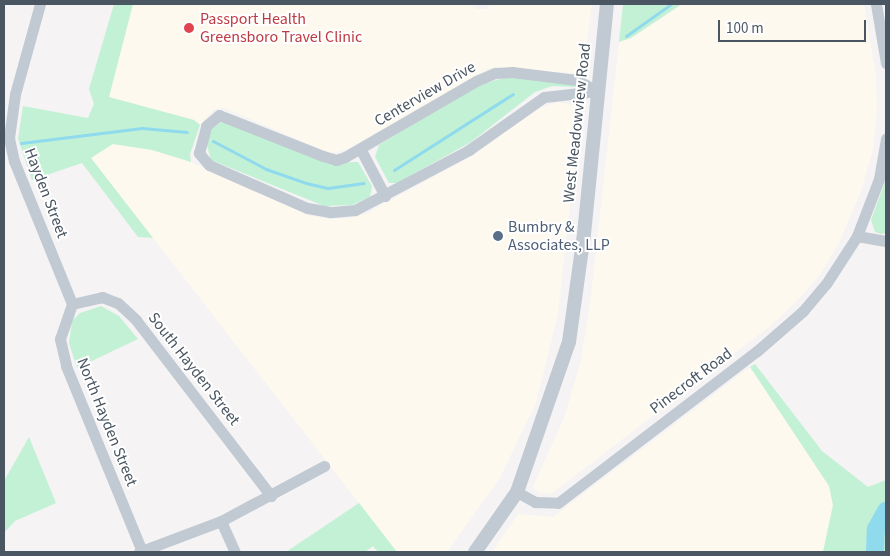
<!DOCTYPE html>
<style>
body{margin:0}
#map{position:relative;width:890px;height:556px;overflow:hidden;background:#f5f3f3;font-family:"Source Sans 3",sans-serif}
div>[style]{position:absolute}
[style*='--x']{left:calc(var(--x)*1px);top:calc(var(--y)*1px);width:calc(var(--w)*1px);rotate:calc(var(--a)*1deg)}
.commercial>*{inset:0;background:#fdf9ef}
.green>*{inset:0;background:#c3f1d5}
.stream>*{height:3px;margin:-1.5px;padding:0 1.5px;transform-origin:1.5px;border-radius:1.5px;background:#90daee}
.river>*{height:18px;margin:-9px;padding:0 9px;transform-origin:9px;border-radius:9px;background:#90daee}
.minor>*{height:11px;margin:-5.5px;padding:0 5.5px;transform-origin:5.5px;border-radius:5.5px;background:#c1cad2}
.tertiary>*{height:14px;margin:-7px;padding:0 7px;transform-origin:7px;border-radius:7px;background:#c1cad2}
.dots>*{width:14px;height:14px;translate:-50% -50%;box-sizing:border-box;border:2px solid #fff;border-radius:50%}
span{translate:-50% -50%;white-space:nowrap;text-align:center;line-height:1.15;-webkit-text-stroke:4px #fff;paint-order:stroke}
.health-label{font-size:16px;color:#be3a42}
.left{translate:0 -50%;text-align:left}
.street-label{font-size:16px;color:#4a5661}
.service-label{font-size:16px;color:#4e5e75}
.frame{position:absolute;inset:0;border:5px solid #4a5661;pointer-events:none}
.scale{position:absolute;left:718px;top:20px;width:148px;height:22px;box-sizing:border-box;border:2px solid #4a5661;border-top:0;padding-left:6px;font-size:15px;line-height:18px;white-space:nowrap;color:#4a5661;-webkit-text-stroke:4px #fff;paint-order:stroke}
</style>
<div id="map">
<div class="commercial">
<div style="clip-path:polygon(133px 4px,471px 4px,475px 9px,488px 9px,489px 4px,592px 4px,583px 70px,573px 73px,489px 68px,346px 150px,329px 153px,225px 108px,214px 109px,200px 125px,194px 120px,109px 97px)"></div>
<div style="clip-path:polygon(682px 4px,864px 4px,876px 76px,877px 110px,873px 149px,861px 191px,839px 243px,821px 273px,799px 299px,769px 327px,551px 494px,540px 493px,533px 487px,565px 415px,581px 360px,590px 304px,619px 42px,631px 38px)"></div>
<div style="clip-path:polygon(557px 102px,575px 105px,580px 114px,558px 314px,536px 403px,500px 478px,447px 552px,397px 552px,91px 158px,113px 144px,152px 150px,191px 162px,308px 215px,327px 219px,351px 218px,367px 213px,474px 155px,536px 110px)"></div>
<div style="clip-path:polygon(750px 367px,829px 486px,833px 505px,823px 552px,493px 551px,518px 514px,553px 517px)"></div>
</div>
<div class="green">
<div style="clip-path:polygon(114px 4px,133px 4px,109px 97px,194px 120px,200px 125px,190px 154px,191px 162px,152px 150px,113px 144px,91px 158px,153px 238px,138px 237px,82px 163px,32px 180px,18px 139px,23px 106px,88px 118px,94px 104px,89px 89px)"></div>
<div style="clip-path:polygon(623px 4px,682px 4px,631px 38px,619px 42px)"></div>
<div style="clip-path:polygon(507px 77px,575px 84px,576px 87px,552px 86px,535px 92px,471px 142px,397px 183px,389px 183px,375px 157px,379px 145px,478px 85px)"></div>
<div style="clip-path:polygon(221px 122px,235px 124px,326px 163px,358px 162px,372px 186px,370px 197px,352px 205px,324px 206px,211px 160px,206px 142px,212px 129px)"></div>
<div style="clip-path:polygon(886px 179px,886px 233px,881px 234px,875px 232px,871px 220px)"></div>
<div style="clip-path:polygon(101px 306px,119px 316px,138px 339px,77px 368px,69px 343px,72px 321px,80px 313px)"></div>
<div style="clip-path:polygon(755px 364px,822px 451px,868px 487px,886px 480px,886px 552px,823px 552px,833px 505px,829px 486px,750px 367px)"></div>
<div style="clip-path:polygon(29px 437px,56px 503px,15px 521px,4px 533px,4px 481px)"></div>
<div style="clip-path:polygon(359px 503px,397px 552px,378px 552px,373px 546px,365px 552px,286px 552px)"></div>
</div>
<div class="stream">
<div style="--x:626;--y:36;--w:55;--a:-35.4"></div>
<div style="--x:213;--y:141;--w:60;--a:27.8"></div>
<div style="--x:266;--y:169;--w:42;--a:19.3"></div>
<div style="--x:306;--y:183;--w:23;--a:13"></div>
<div style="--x:328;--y:188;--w:36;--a:-8"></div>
<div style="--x:21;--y:143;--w:122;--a:-7.1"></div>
<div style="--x:142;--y:128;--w:45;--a:5.1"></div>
<div style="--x:394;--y:170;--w:141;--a:-32.6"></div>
</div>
<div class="river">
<div style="--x:875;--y:552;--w:23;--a:-88"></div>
<div style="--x:876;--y:529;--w:21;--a:-61"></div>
</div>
<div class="minor">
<div style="--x:40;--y:4;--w:93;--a:105.5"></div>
<div style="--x:15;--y:94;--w:44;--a:97.8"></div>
<div style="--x:9;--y:138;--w:24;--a:78"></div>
<div style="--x:14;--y:161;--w:154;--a:67.9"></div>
<div style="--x:876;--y:4;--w:60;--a:80.4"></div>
<div style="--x:512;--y:72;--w:65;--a:7"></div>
<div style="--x:577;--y:80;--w:23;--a:29"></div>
<div style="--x:597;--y:91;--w:53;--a:173.5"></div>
<div style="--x:544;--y:97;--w:92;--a:144.8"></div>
<div style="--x:469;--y:150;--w:129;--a:152.2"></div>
<div style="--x:355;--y:210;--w:25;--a:175"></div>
<div style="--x:330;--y:212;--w:23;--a:-170"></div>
<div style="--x:307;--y:208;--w:107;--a:-156.3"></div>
<div style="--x:209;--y:165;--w:16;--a:-130"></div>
<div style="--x:199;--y:153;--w:28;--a:-75"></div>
<div style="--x:206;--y:126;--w:17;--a:-40"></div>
<div style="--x:219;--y:115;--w:112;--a:21.5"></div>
<div style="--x:323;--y:156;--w:14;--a:17"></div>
<div style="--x:336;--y:160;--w:9;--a:-18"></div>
<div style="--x:345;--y:157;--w:151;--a:-30.1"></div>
<div style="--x:476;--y:81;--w:21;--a:-23"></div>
<div style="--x:495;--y:73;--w:17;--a:-3"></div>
<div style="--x:361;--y:150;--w:52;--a:62.4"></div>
<div style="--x:857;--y:236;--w:29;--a:10"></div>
<div style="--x:72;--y:304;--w:31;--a:-13"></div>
<div style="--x:102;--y:297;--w:17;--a:21"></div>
<div style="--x:118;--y:303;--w:25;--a:43"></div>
<div style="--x:136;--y:320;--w:222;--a:52.5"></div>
<div style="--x:72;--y:304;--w:37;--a:109"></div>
<div style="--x:60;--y:339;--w:28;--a:77"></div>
<div style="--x:66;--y:366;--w:200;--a:67.7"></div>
<div style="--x:517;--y:492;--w:21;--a:29"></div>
<div style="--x:535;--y:502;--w:23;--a:2"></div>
<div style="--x:558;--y:503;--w:250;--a:-37.4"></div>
<div style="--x:757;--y:351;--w:61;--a:-41"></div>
<div style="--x:803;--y:311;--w:35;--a:-50"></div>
<div style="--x:826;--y:284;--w:57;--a:-57.1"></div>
<div style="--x:857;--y:236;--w:61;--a:-68.9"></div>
<div style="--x:879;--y:179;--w:41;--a:-80.1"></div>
<div style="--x:221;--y:521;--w:34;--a:66"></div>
<div style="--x:139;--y:552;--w:88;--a:-20.7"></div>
<div style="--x:221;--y:521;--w:117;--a:-28.1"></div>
</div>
<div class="tertiary">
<div style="--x:475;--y:552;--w:73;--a:-55"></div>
<div style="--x:517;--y:492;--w:159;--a:-70.9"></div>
<div style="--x:569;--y:342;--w:109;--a:-82.1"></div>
<div style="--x:584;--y:234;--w:231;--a:-84.3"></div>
</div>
<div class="dots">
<div style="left:189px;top:28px;background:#e0444e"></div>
<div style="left:498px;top:236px;background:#5c6f8a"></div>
</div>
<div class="health-label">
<span class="left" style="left:200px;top:28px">Passport Health<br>Greensboro Travel Clinic</span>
</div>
<div class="street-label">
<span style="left:425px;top:94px;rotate:-30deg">Centerview Drive</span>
<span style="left:577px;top:123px;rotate:-84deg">West Meadowview Road</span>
<span style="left:46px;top:193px;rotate:69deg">Hayden Street</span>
<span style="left:194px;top:369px;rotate:52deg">South Hayden Street</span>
<span style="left:691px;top:381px;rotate:-37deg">Pinecroft Road</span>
<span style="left:107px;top:422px;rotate:68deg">North Hayden Street</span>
</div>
<div class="service-label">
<span class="left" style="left:508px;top:236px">Bumbry &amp;<br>Associates, LLP</span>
</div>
<div class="frame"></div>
<div class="scale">100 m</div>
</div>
